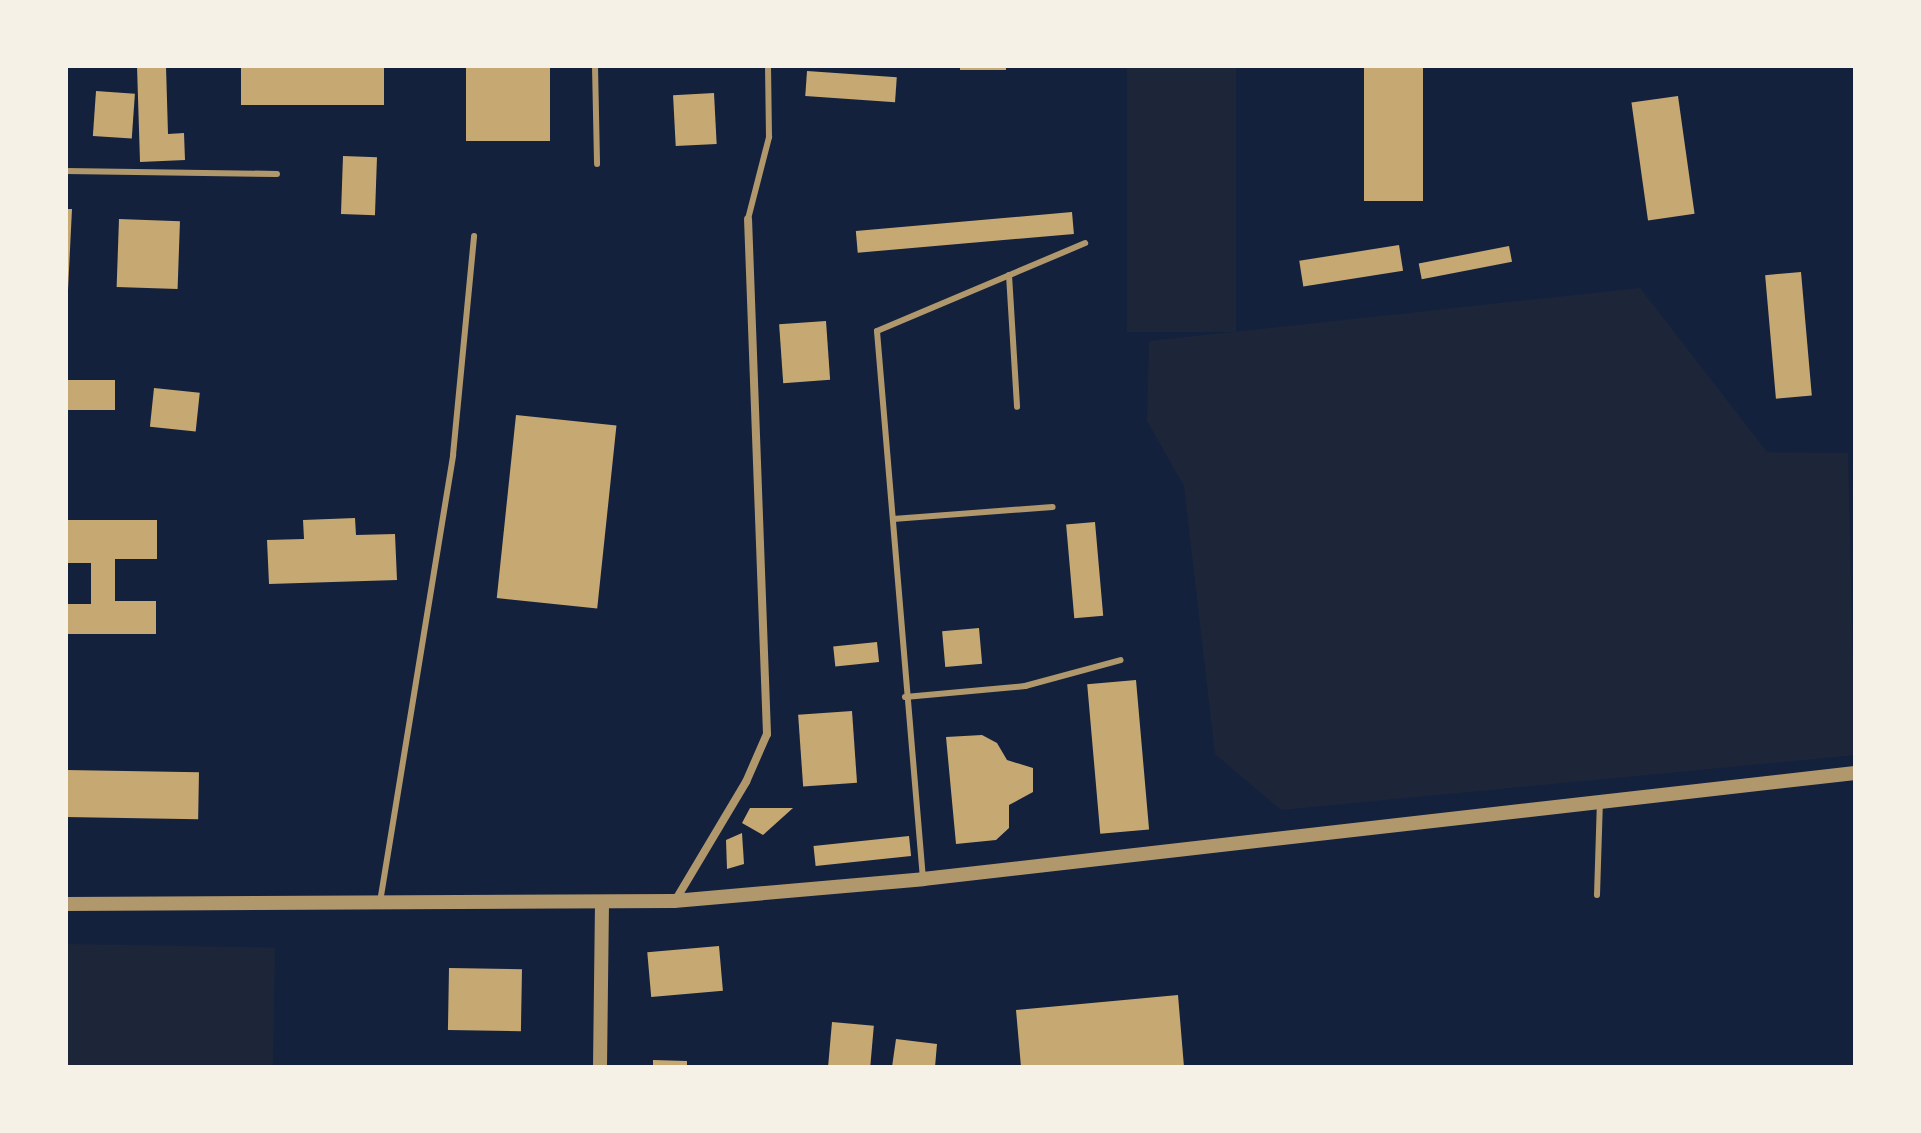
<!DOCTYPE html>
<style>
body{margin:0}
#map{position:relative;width:1921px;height:1133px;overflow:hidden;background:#14213d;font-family:"PT Sans Narrow",sans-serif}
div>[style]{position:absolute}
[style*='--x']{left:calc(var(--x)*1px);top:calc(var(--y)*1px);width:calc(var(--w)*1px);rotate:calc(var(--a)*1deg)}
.green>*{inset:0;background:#1d2539;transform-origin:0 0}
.building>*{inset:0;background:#c6a872;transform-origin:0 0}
.service>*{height:6px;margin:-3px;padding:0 3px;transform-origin:3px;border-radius:3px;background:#b1986c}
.minor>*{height:8px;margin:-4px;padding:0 4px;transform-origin:4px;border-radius:4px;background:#b1986c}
.tertiary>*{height:14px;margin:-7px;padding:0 7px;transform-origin:7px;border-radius:7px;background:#b1986c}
span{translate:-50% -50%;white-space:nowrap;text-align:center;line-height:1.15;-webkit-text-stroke:6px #f6f1e7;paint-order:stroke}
.frame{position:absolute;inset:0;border:68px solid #f6f1e7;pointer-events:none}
</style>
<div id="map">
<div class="green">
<div style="left:1127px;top:66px;width:109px;height:266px"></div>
<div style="clip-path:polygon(1640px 288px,1767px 452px,1848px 453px,1855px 755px,1281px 810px,1215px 754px,1184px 486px,1147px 421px,1149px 341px)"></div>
<div style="left:66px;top:944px;width:209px;height:123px;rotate:1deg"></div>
</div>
<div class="building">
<div style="clip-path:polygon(137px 66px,166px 66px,168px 134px,184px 133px,185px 160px,140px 162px)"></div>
<div style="left:241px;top:66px;width:143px;height:39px"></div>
<div style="left:466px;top:66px;width:84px;height:75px"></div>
<div style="left:960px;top:66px;width:46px;height:4px"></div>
<div style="left:1364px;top:66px;width:59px;height:135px"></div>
<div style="left:807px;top:71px;width:90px;height:25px;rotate:4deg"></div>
<div style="left:96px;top:91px;width:39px;height:45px;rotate:4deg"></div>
<div style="left:714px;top:93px;width:51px;height:41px;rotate:87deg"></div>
<div style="left:1678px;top:96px;width:119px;height:47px;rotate:82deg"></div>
<div style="left:343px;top:156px;width:34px;height:58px;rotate:2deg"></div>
<div style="clip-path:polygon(66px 209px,72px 209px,68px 290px,66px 290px)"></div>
<div style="left:1072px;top:212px;width:22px;height:217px;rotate:85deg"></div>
<div style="left:119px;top:219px;width:61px;height:68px;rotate:2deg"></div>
<div style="left:1399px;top:245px;width:26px;height:101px;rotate:81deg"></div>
<div style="left:1509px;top:246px;width:16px;height:92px;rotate:79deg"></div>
<div style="left:1801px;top:272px;width:124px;height:36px;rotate:85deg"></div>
<div style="left:826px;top:321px;width:59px;height:47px;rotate:86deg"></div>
<div style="left:66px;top:380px;width:49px;height:30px"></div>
<div style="left:154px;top:388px;width:46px;height:39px;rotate:6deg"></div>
<div style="left:516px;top:415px;width:101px;height:184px;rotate:6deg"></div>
<div style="clip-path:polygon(355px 518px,356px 535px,395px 534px,397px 580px,269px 584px,267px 540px,304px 539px,303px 520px)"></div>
<div style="clip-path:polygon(66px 520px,157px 520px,157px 559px,115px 559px,115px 601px,156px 601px,156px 634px,66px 634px,66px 604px,91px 604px,91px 563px,66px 563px)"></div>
<div style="left:1095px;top:522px;width:94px;height:29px;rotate:85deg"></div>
<div style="left:979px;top:628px;width:36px;height:37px;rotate:85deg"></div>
<div style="left:877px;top:642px;width:20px;height:44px;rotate:84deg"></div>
<div style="left:1136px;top:680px;width:150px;height:49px;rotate:85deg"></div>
<div style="left:852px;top:711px;width:72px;height:54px;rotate:86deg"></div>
<div style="clip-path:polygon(982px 735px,997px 743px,1007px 760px,1033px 768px,1033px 792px,1009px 805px,1009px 828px,996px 840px,956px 844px,946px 737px)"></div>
<div style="left:66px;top:770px;width:133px;height:47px;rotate:1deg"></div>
<div style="clip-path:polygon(750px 808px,793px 808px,763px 835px,742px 823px)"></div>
<div style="clip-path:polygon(742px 833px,744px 864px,727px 869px,726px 840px)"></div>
<div style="left:909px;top:836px;width:20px;height:96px;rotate:84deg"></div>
<div style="left:719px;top:946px;width:45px;height:72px;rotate:85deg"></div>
<div style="left:449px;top:968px;width:73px;height:62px;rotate:1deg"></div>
<div style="clip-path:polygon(1178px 995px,1184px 1067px,1021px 1067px,1016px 1010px)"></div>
<div style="left:832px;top:1022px;width:42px;height:45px;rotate:5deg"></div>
<div style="clip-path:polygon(896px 1039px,937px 1044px,935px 1067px,892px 1067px)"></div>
<div style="clip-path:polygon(653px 1060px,687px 1061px,687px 1067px,653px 1067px)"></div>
</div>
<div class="service">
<div style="--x:595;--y:66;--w:98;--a:88.8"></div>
<div style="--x:66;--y:171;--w:211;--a:0.8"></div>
<div style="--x:748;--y:219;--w:85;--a:-75.6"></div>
<div style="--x:769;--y:137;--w:71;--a:-90.8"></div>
<div style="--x:1009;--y:275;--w:132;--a:86.5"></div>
<div style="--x:893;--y:519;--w:160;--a:-4.3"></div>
<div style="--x:905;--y:697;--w:121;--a:-5.2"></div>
<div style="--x:1025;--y:686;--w:99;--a:-15.2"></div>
<div style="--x:923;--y:879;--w:550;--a:-94.8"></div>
<div style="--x:877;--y:331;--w:226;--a:-22.9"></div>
<div style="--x:1597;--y:895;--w:93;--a:-88.2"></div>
<div style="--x:380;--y:902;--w:453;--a:-80.7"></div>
<div style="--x:453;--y:455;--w:220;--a:-84.5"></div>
</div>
<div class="minor">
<div style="--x:675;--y:901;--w:139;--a:-59.2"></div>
<div style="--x:746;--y:782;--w:52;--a:-66.4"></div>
<div style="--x:767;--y:734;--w:515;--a:-92.11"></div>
</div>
<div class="tertiary">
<div style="--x:66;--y:904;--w:608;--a:-0.28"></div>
<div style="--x:674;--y:901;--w:250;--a:-5"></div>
<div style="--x:923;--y:879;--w:938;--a:-6.49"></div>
<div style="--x:600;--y:1067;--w:165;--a:-89.3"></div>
</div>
<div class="frame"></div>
</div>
